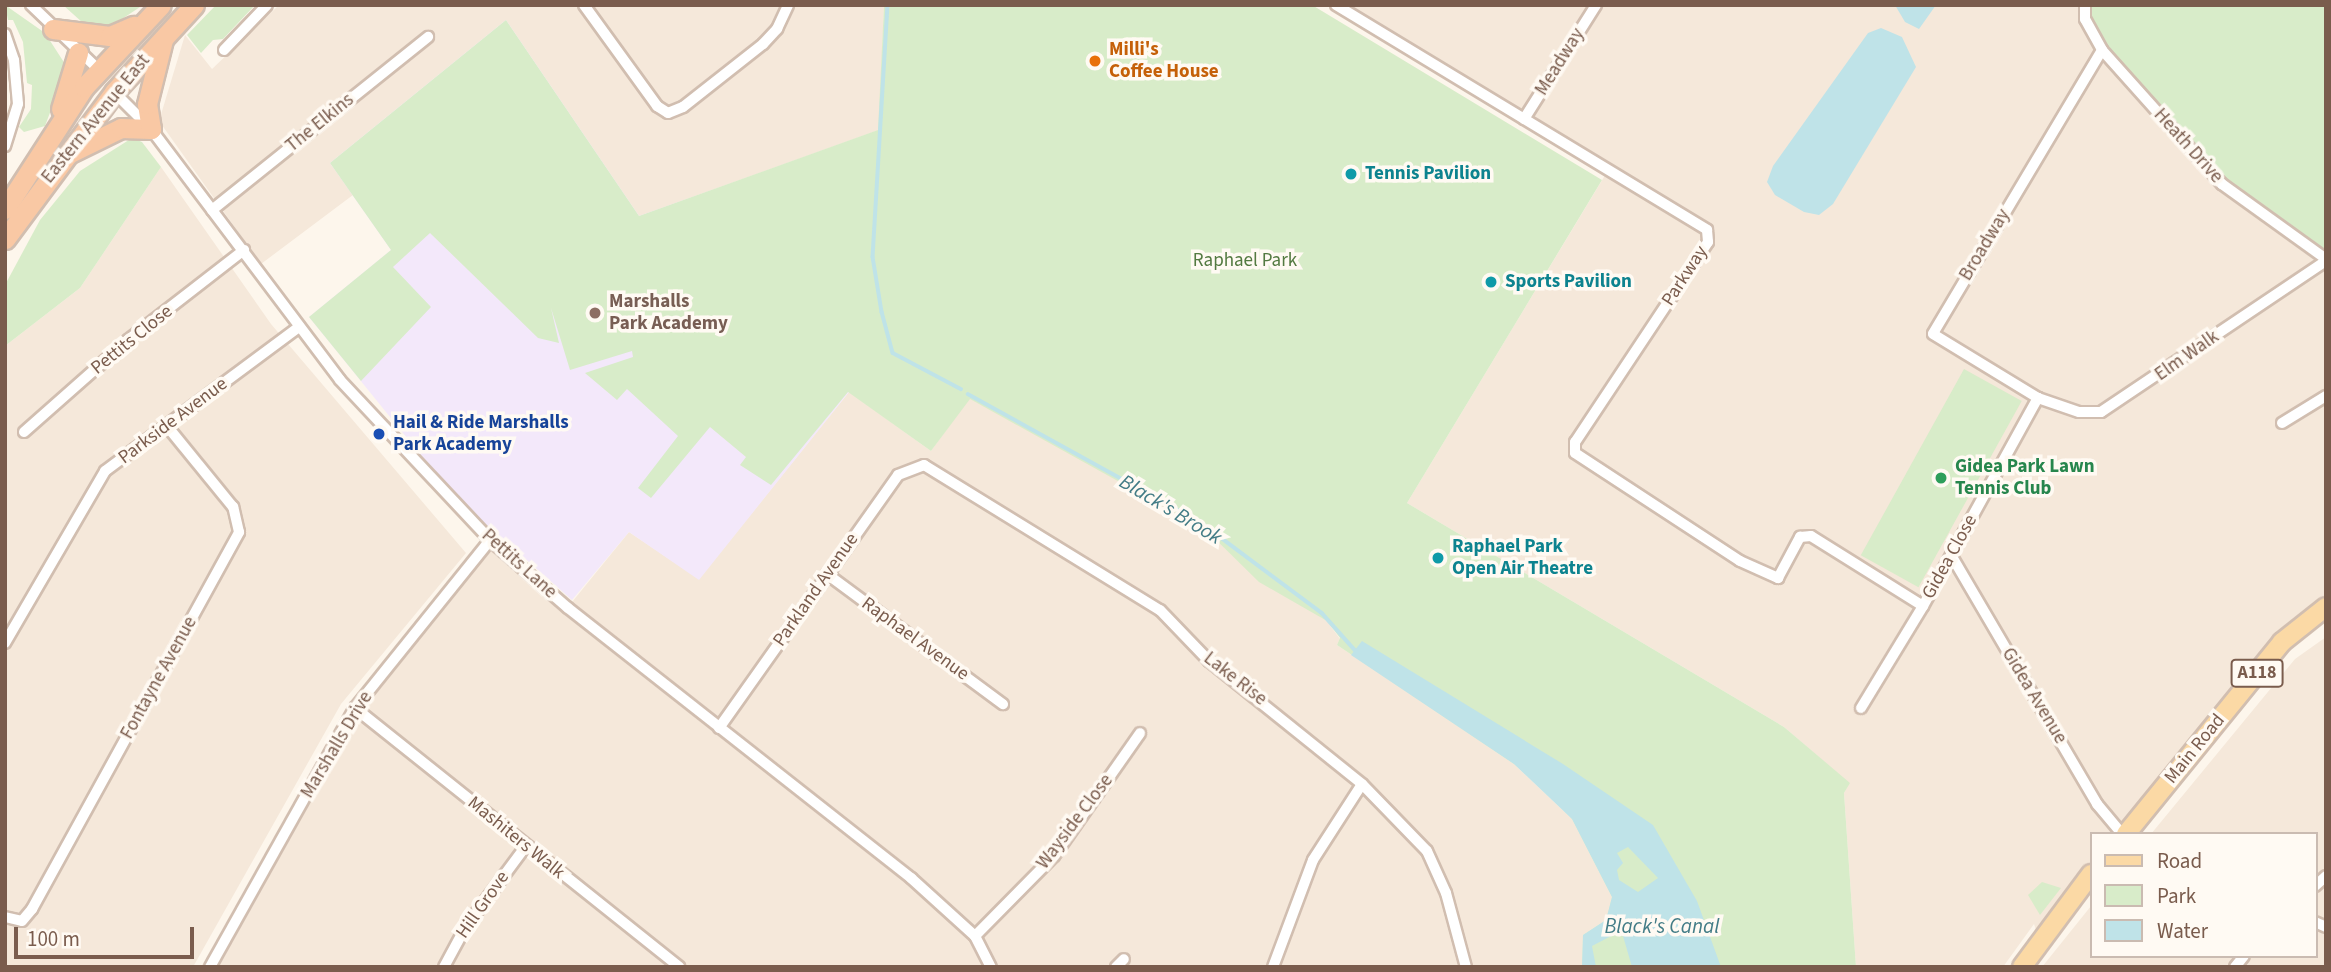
<!DOCTYPE html>
<style>
body{margin:0}
#map{position:relative;width:2331px;height:972px;overflow:hidden;background:#fdf6ec;font-family:"Source Sans 3",sans-serif}
div>[style]{position:absolute}
[style*='--x']{left:calc(var(--x)*1px);top:calc(var(--y)*1px);width:calc(var(--w)*1px);rotate:calc(var(--a)*1deg)}
.residential>*{inset:0;background:#f5e8da}
.education>*{inset:0;background:#f3e8fa}
.green>*{inset:0;background:#d8ecc9;transform-origin:0 0}
.water>*{inset:0;background:#bfe3e8}
.stream>*{height:3.5px;margin:-1.75px;padding:0 1.75px;transform-origin:1.75px;border-radius:1.75px;background:#bfe3e8}
.roads{filter:drop-shadow(2px 0 #d1beb0) drop-shadow(-2px 0 #d1beb0) drop-shadow(0 2px #d1beb0) drop-shadow(0 -2px #d1beb0)}
.minor>*{height:10px;margin:-5px;padding:0 5px;transform-origin:5px;border-radius:5px;background:#fff}
.primary>*{height:18px;margin:-9px;padding:0 9px;transform-origin:9px;border-radius:9px;background:#fbd9a5}
.trunk>*{height:19px;margin:-9.5px;padding:0 9.5px;transform-origin:9.5px;border-radius:9.5px;background:#f9c8a4}
.dots>*{width:19px;height:19px;translate:-50% -50%;box-sizing:border-box;border:4px solid #fffaf3;border-radius:50%}
span{translate:-50% -50%;white-space:nowrap;text-align:center;line-height:1.15;-webkit-text-stroke:7px #fffaf3;paint-order:stroke}
.shield-label span{padding:2px 5px;background:#fffaf3;border:2px solid;border-radius:5px;-webkit-text-stroke-width:0}
.shield-label{font-size:18px;color:#7a5c4d;font-weight:700}
.food-label{font-size:19px;color:#c56008;font-weight:700}
.left{translate:0 -50%;text-align:left}
.street-label{font-size:19px;color:#7a5c4d}
.culture-label{font-size:19px;color:#0d838f;font-weight:700}
.park-label{font-size:19px;color:#537a41}
.education-label{font-size:19px;color:#785e54;font-weight:700}
.transit-label{font-size:19px;color:#164399;font-weight:700}
.leisure-label{font-size:19px;color:#27864d;font-weight:700}
.water-label{font-size:21px;color:#437c86;font-style:italic}
.frame{position:absolute;inset:0;border:7px solid #7a5c4d;pointer-events:none}
.legend{position:absolute;left:2090px;top:832px;width:228px;height:126px;box-sizing:border-box;background:#fffaf3;border:2px solid #cabbb1;margin:0;padding:9px 12px;list-style:none;font-size:21px;color:#7a5c4d}
.legend li{display:flex;align-items:center;gap:14px;height:35px}
.legend b{width:35px;border:2px solid #cabbb1}
.scale{position:absolute;left:14px;top:927px;width:180px;height:32px;box-sizing:border-box;border:4px solid #7a5c4d;border-top:0;padding-left:9px;font-size:21px;line-height:24px;white-space:nowrap;color:#7a5c4d;-webkit-text-stroke:5px #fffaf3;paint-order:stroke}
</style>
<div id="map">
<div class="residential">
<div style="clip-path:polygon(279px 5px,884px 5px,879px 130px,639px 216px,506px 20px,330px 163px,353px 195px,261px 264px,159px 121px,185px 35px,212px 69px)"></div>
<div style="clip-path:polygon(1336px 5px,2085px 5px,2326px 259px,2326px 607px,2282px 642px,2126px 834px,2091px 834px,2091px 874px,2040px 942px,2034px 924px,2003px 967px,1856px 967px,1844px 793px,1849px 783px,1784px 727px,1407px 503px,1607px 172px)"></div>
<div style="clip-path:polygon(161px 167px,271px 324px,466px 553px,341px 704px,193px 967px,5px 967px,5px 346px,80px 288px)"></div>
<div style="clip-path:polygon(849px 392px,931px 451px,969px 398px,1154px 499px,1206px 530px,1247px 569px,1327px 621px,1340px 639px,1337px 645px,1514px 764px,1572px 819px,1612px 897px,1606px 920px,1583px 935px,1582px 967px,210px 967px,355px 708px,490px 540px,568px 607px,629px 532px,699px 579px)"></div>
<div style="clip-path:polygon(2326px 637px,2326px 967px,2042px 967px,2091px 906px,2091px 956px,2315px 956px,2315px 834px,2151px 834px,2295px 659px)"></div>
</div>
<div class="education">
<div style="clip-path:polygon(506px 20px,639px 216px,873px 133px,849px 392px,699px 580px,629px 532px,572px 600px,454px 496px,309px 317px,391px 250px,330px 163px)"></div>
</div>
<div class="green">
<div style="clip-path:polygon(5px 5px,45px 33px,67px 67px,45px 126px,24px 132px,19px 127px,31px 109px,32px 85px,27px 83px,23px 42px,13px 20px,8px 20px)"></div>
<div style="clip-path:polygon(63px 5px,143px 5px,113px 25px,97px 26px,83px 23px)"></div>
<div style="clip-path:polygon(216px 5px,255px 5px,223px 39px,213px 40px,201px 53px,187px 35px)"></div>
<div style="clip-path:polygon(884px 5px,1312px 5px,1602px 180px,1407px 503px,1784px 727px,1850px 783px,1844px 793px,1856px 967px,1582px 967px,1583px 935px,1606px 920px,1612px 897px,1572px 819px,1545px 791px,1514px 764px,1337px 645px,1340px 638px,1327px 621px,1259px 582px,1206px 530px,970px 399px,931px 451px,848px 392px,771px 485px,740px 465px,746px 457px,710px 427px,651px 498px,638px 488px,678px 436px,627px 389px,617px 400px,585px 373px,633px 357px,632px 351px,570px 370px,551px 308px,559px 343px,538px 338px,430px 233px,393px 267px,431px 307px,361px 381px,309px 317px,391px 250px,330px 163px,506px 20px,639px 216px,878px 130px)"></div>
<div style="clip-path:polygon(2085px 5px,2326px 5px,2326px 259px,2222px 184px,2102px 50px)"></div>
<div style="clip-path:polygon(132px 138px,142px 142px,161px 167px,80px 288px,5px 346px,5px 285px,40px 220px,80px 171px)"></div>
<div style="left:1964px;top:369px;width:66px;height:213px;rotate:29deg"></div>
<div style="clip-path:polygon(2042px 882px,2061px 888px,2040px 915px,2028px 895px)"></div>
</div>
<div class="water">
<div style="clip-path:polygon(1895px 5px,1936px 5px,1919px 29px,1905px 22px)"></div>
<div style="clip-path:polygon(1881px 28px,1902px 37px,1916px 67px,1833px 204px,1819px 215px,1804px 212px,1775px 195px,1767px 182px,1773px 166px,1868px 33px)"></div>
<div style="clip-path:polygon(evenodd,1362px 641px,1563px 764px,1653px 825px,1697px 901px,1721px 967px,1632px 967px,1623px 936px,1615px 934px,1592px 946px,1596px 967px,1582px 967px,1583px 935px,1606px 920px,1612px 897px,1572px 819px,1514px 764px,1351px 655px,1362px 641px,1628px 847px,1658px 878px,1638px 892px,1619px 880px,1617px 870px,1623px 863px,1617px 853px,1628px 847px)"></div>
</div>
<div class="stream">
<div style="--x:888;--y:5;--w:252;--a:93.4"></div>
<div style="--x:873;--y:257;--w:56;--a:80.7"></div>
<div style="--x:882;--y:312;--w:42;--a:75"></div>
<div style="--x:893;--y:353;--w:77;--a:27.9"></div>
<div style="--x:968;--y:394;--w:265;--a:28.9"></div>
<div style="--x:1200;--y:522;--w:152;--a:36.7"></div>
<div style="--x:1322;--y:613;--w:50;--a:48.3"></div>
</div>
<div class="roads">
<div class="minor">
<div style="--x:31;--y:5;--w:93;--a:43.7"></div>
<div style="--x:584;--y:5;--w:125;--a:54.1"></div>
<div style="--x:657;--y:106;--w:13;--a:32"></div>
<div style="--x:668;--y:113;--w:16;--a:-22"></div>
<div style="--x:683;--y:107;--w:102;--a:-38.2"></div>
<div style="--x:763;--y:44;--w:21;--a:-47"></div>
<div style="--x:777;--y:29;--w:26;--a:-65"></div>
<div style="--x:1336;--y:5;--w:434;--a:31.2"></div>
<div style="--x:1707;--y:230;--w:12;--a:85"></div>
<div style="--x:1708;--y:242;--w:240;--a:123.6"></div>
<div style="--x:1575;--y:442;--w:11;--a:90"></div>
<div style="--x:1575;--y:453;--w:197;--a:33.2"></div>
<div style="--x:1740;--y:561;--w:42;--a:24.1"></div>
<div style="--x:1778;--y:578;--w:47;--a:-61.8"></div>
<div style="--x:1800;--y:537;--w:11;--a:-5"></div>
<div style="--x:1811;--y:536;--w:132;--a:32"></div>
<div style="--x:1923;--y:606;--w:238;--a:-61.1"></div>
<div style="--x:2085;--y:5;--w:14;--a:90"></div>
<div style="--x:2085;--y:19;--w:35;--a:61"></div>
<div style="--x:2102;--y:50;--w:180;--a:48.2"></div>
<div style="--x:2222;--y:184;--w:128;--a:35.8"></div>
<div style="--x:5;--y:34;--w:28;--a:71"></div>
<div style="--x:14;--y:60;--w:44;--a:84.8"></div>
<div style="--x:18;--y:104;--w:44;--a:107.2"></div>
<div style="--x:224;--y:50;--w:62;--a:-46.3"></div>
<div style="--x:2102;--y:50;--w:330;--a:120.8"></div>
<div style="--x:1933;--y:334;--w:123;--a:31.4"></div>
<div style="--x:2038;--y:398;--w:43;--a:18.9"></div>
<div style="--x:2079;--y:412;--w:22;--a:0"></div>
<div style="--x:2101;--y:412;--w:271;--a:-33.9"></div>
<div style="--x:114;--y:92;--w:52;--a:45"></div>
<div style="--x:151;--y:129;--w:314;--a:53"></div>
<div style="--x:340;--y:380;--w:219;--a:46.8"></div>
<div style="--x:490;--y:540;--w:103;--a:41.1"></div>
<div style="--x:568;--y:608;--w:437;--a:38.2"></div>
<div style="--x:911;--y:878;--w:86;--a:42.2"></div>
<div style="--x:975;--y:936;--w:35;--a:63"></div>
<div style="--x:1524;--y:119;--w:135;--a:-57.7"></div>
<div style="--x:212;--y:210;--w:277;--a:-38.7"></div>
<div style="--x:2282;--y:423;--w:52;--a:-31.5"></div>
<div style="--x:24;--y:432;--w:139;--a:-41.5"></div>
<div style="--x:128;--y:340;--w:147;--a:-37.8"></div>
<div style="--x:1951;--y:555;--w:289;--a:59.6"></div>
<div style="--x:2097;--y:804;--w:39;--a:50"></div>
<div style="--x:827;--y:574;--w:219;--a:36.5"></div>
<div style="--x:5;--y:643;--w:199;--a:-59.8"></div>
<div style="--x:105;--y:471;--w:242;--a:-36.6"></div>
<div style="--x:355;--y:708;--w:415;--a:38.6"></div>
<div style="--x:1861;--y:708;--w:119;--a:-58.7"></div>
<div style="--x:719;--y:728;--w:310;--a:-54.7"></div>
<div style="--x:898;--y:475;--w:28;--a:-21"></div>
<div style="--x:924;--y:465;--w:277;--a:31.6"></div>
<div style="--x:1160;--y:610;--w:71;--a:46.1"></div>
<div style="--x:1209;--y:661;--w:196;--a:38.8"></div>
<div style="--x:1362;--y:784;--w:93;--a:45.9"></div>
<div style="--x:1427;--y:851;--w:46;--a:65.7"></div>
<div style="--x:1446;--y:893;--w:77;--a:74.9"></div>
<div style="--x:2315;--y:886;--w:15;--a:-42"></div>
<div style="--x:5;--y:917;--w:17;--a:13"></div>
<div style="--x:22;--y:921;--w:16;--a:-50"></div>
<div style="--x:32;--y:909;--w:430;--a:-61.2"></div>
<div style="--x:239;--y:532;--w:26;--a:-103"></div>
<div style="--x:233;--y:507;--w:104;--a:-129.2"></div>
<div style="--x:2315;--y:922;--w:12;--a:24"></div>
<div style="--x:975;--y:936;--w:112;--a:-45.4"></div>
<div style="--x:1054;--y:856;--w:150;--a:-55"></div>
<div style="--x:210;--y:967;--w:297;--a:-60.8"></div>
<div style="--x:355;--y:708;--w:216;--a:-51.2"></div>
<div style="--x:444;--y:967;--w:44;--a:-61.7"></div>
<div style="--x:465;--y:928;--w:102;--a:-53.4"></div>
<div style="--x:1116;--y:967;--w:11;--a:-45"></div>
<div style="--x:1273;--y:967;--w:114;--a:-69.5"></div>
<div style="--x:1313;--y:860;--w:90;--a:-57.2"></div>
<div style="--x:2235;--y:967;--w:14;--a:-51"></div>
</div>
<div class="primary">
<div style="--x:2126;--y:834;--w:247;--a:-50.9"></div>
<div style="--x:2282;--y:642;--w:56;--a:-38.5"></div>
<div style="--x:2022;--y:967;--w:116;--a:-53.4"></div>
</div>
<div class="trunk">
<div style="--x:53;--y:29;--w:57;--a:7"></div>
<div style="--x:110;--y:36;--w:26;--a:-23"></div>
<div style="--x:61;--y:109;--w:59;--a:-73.1"></div>
<div style="--x:68;--y:154;--w:59;--a:-26.1"></div>
<div style="--x:121;--y:128;--w:30;--a:2"></div>
<div style="--x:151;--y:129;--w:25;--a:-99"></div>
<div style="--x:147;--y:104;--w:66;--a:-76"></div>
<div style="--x:5;--y:209;--w:145;--a:-57.1"></div>
<div style="--x:84;--y:87;--w:112;--a:-46.8"></div>
<div style="--x:5;--y:239;--w:183;--a:-53.4"></div>
<div style="--x:114;--y:92;--w:118;--a:-47.4"></div>
</div>
</div>
<div class="dots">
<div style="left:1095px;top:61px;background:#e8710a"></div>
<div style="left:1351px;top:174px;background:#0f9aa8"></div>
<div style="left:1491px;top:282px;background:#0f9aa8"></div>
<div style="left:595px;top:313px;background:#8d6e63"></div>
<div style="left:379px;top:434px;background:#1a4fb4"></div>
<div style="left:1941px;top:478px;background:#2e9e5b"></div>
<div style="left:1438px;top:558px;background:#0f9aa8"></div>
</div>
<div class="shield-label">
<span style="left:2257px;top:673px">A118</span>
</div>
<div class="food-label">
<span class="left" style="left:1109px;top:61px">Milli's<br>Coffee House</span>
</div>
<div class="street-label">
<span style="left:1560px;top:62px;rotate:-58deg">Meadway</span>
<span style="left:96px;top:119px;rotate:-51deg">Eastern Avenue East</span>
<span style="left:320px;top:123px;rotate:-39deg">The Elkins</span>
<span style="left:2188px;top:146px;rotate:48deg">Heath Drive</span>
<span style="left:1985px;top:245px;rotate:-59deg">Broadway</span>
<span style="left:1685px;top:276px;rotate:-57deg">Parkway</span>
<span style="left:132px;top:340px;rotate:-39deg">Pettits Close</span>
<span style="left:2187px;top:356px;rotate:-35deg">Elm Walk</span>
<span style="left:173px;top:421px;rotate:-37deg">Parkside Avenue</span>
<span style="left:1950px;top:557px;rotate:-61deg">Gidea Close</span>
<span style="left:519px;top:564px;rotate:42deg">Pettits Lane</span>
<span style="left:816px;top:590px;rotate:-55deg">Parkland Avenue</span>
<span style="left:915px;top:639px;rotate:36deg">Raphael Avenue</span>
<span style="left:159px;top:678px;rotate:-61deg">Fontayne Avenue</span>
<span style="left:1235px;top:679px;rotate:38deg">Lake Rise</span>
<span style="left:2034px;top:696px;rotate:59deg">Gidea Avenue</span>
<span style="left:337px;top:745px;rotate:-59deg">Marshalls Drive</span>
<span style="left:2195px;top:749px;rotate:-51deg">Main Road</span>
<span style="left:1075px;top:822px;rotate:-53deg">Wayside Close</span>
<span style="left:516px;top:838px;rotate:39deg">Mashiters Walk</span>
<span style="left:483px;top:905px;rotate:-55deg">Hill Grove</span>
</div>
<div class="culture-label">
<span class="left" style="left:1365px;top:174px">Tennis Pavilion</span>
<span class="left" style="left:1505px;top:282px">Sports Pavilion</span>
<span class="left" style="left:1452px;top:558px">Raphael Park<br>Open Air Theatre</span>
</div>
<div class="park-label">
<span style="left:1245px;top:261px">Raphael Park</span>
</div>
<div class="education-label">
<span class="left" style="left:609px;top:313px">Marshalls<br>Park Academy</span>
</div>
<div class="transit-label">
<span class="left" style="left:393px;top:434px">Hail &amp; Ride Marshalls<br>Park Academy</span>
</div>
<div class="leisure-label">
<span class="left" style="left:1955px;top:478px">Gidea Park Lawn<br>Tennis Club</span>
</div>
<div class="water-label">
<span style="left:1171px;top:509px;rotate:31deg">Black's Brook</span>
<span style="left:1662px;top:926px">Black's Canal</span>
</div>
<div class="frame"></div>
<ul class="legend">
<li><b style="height:9px;background:#fbd9a5"></b>Road</li>
<li><b style="height:19px;background:#d8ecc9"></b>Park</li>
<li><b style="height:19px;background:#bfe3e8"></b>Water</li>
</ul>
<div class="scale">100 m</div>
</div>
